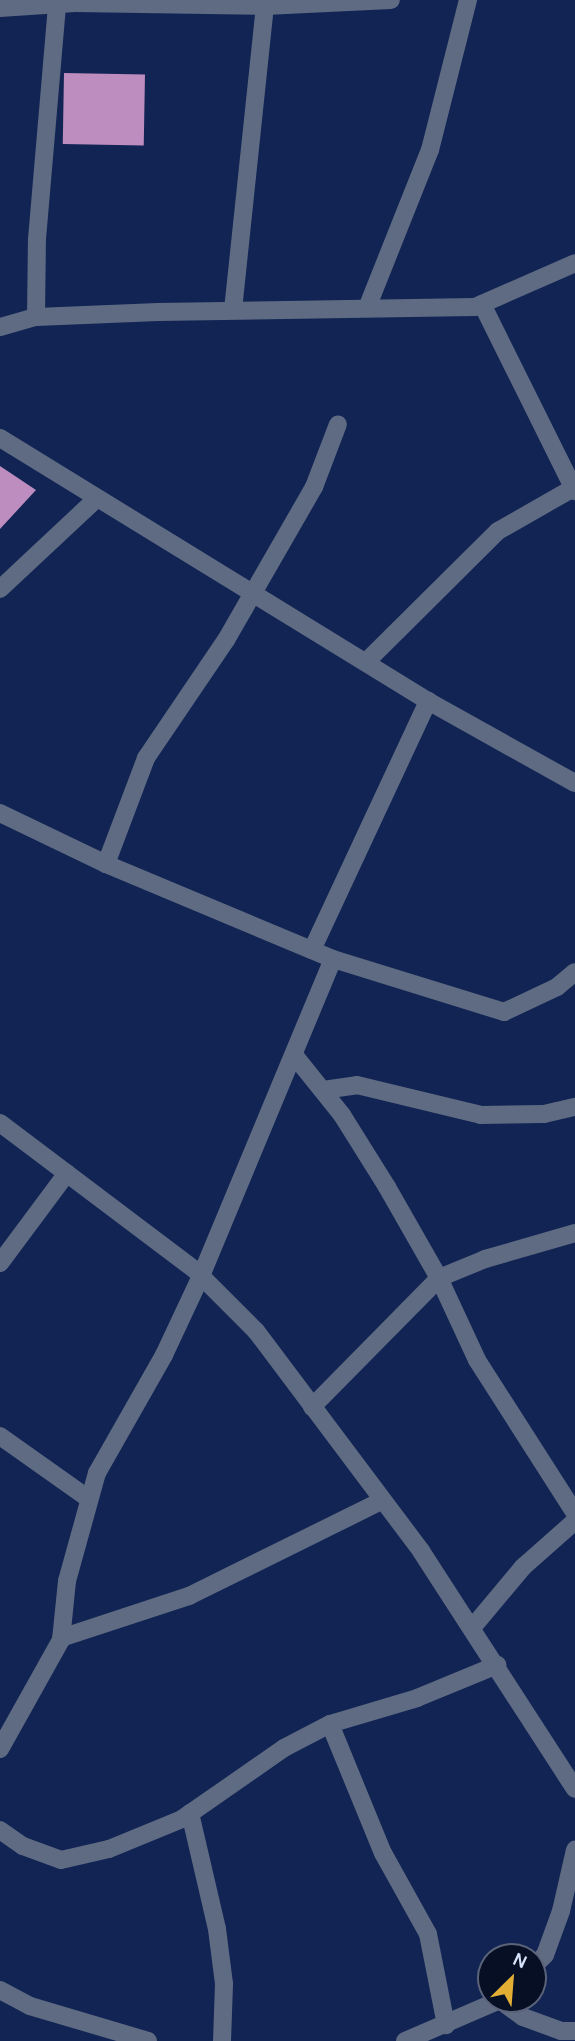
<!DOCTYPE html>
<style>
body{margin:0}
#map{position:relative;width:575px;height:2041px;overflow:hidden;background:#112453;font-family:Karla,sans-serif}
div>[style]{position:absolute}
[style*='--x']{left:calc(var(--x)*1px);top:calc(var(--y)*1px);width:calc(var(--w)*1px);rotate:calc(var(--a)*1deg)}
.building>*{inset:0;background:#bd8dbf;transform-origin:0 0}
.minor>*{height:18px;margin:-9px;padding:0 9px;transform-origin:9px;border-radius:9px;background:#5f6b83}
span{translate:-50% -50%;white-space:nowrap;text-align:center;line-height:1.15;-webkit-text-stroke:7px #070f24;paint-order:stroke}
.north{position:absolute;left:477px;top:1943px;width:70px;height:70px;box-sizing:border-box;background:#070f24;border:2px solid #5a637a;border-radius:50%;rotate:25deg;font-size:19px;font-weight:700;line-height:28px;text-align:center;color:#d6e1fa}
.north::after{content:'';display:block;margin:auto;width:24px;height:32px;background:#e2af34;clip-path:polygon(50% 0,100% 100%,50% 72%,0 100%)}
</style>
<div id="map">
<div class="building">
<div style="left:64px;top:73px;width:81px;height:71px;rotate:1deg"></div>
<div style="clip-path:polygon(0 466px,36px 490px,0 529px)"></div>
</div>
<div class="minor">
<div style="--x:0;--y:8;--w:75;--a:-3.8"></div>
<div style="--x:75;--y:3;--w:190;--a:0.9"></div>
<div style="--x:265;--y:6;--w:126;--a:-2.7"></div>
<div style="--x:482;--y:304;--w:209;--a:63.6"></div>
<div style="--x:367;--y:308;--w:170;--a:-68.3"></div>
<div style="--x:430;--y:150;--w:155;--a:-75.8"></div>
<div style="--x:233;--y:310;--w:306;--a:-84"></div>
<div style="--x:36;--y:317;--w:78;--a:-89.3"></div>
<div style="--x:37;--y:239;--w:236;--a:-85.1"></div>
<div style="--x:0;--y:327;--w:37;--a:-16"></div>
<div style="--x:36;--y:317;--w:122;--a:-2.3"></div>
<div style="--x:158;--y:312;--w:317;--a:-0.9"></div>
<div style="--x:475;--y:307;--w:109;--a:-23.7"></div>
<div style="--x:0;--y:438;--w:502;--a:31.57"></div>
<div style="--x:428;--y:701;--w:168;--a:29.2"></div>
<div style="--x:0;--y:589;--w:130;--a:-43.1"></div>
<div style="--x:367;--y:661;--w:185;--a:-44.8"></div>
<div style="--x:498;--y:531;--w:89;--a:-29.7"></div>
<div style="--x:0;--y:813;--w:118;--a:25.7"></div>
<div style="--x:106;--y:864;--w:246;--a:22.7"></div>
<div style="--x:333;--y:959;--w:179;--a:17.2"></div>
<div style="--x:504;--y:1012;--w:59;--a:-25.3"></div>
<div style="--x:557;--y:987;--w:23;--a:-40"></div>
<div style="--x:106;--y:864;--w:113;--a:-69.3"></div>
<div style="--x:146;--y:758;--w:143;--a:-55.9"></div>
<div style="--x:226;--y:640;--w:177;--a:-60.1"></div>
<div style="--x:314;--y:487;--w:67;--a:-69.1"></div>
<div style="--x:312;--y:950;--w:275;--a:-65"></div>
<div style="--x:294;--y:1055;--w:77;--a:51.3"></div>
<div style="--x:342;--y:1115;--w:85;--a:58"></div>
<div style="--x:387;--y:1187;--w:105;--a:60.3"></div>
<div style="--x:439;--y:1278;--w:90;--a:65.1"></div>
<div style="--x:477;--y:1360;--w:182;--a:57.4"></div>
<div style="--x:323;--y:1090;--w:34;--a:-8"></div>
<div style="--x:357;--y:1085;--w:128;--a:13.6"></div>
<div style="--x:481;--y:1115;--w:63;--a:-0.9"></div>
<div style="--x:544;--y:1114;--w:32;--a:-13"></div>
<div style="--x:0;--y:1123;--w:244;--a:37"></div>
<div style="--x:195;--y:1270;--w:86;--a:45"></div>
<div style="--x:256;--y:1331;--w:275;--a:53.1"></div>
<div style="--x:421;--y:1551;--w:283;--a:57.1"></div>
<div style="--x:0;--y:1263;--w:112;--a:-53.3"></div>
<div style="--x:312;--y:1407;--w:181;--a:-45.4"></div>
<div style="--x:439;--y:1278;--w:50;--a:-22.4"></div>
<div style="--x:485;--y:1259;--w:94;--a:-16.1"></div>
<div style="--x:0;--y:1436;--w:109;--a:35.3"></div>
<div style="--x:472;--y:1628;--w:80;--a:-50.1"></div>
<div style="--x:523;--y:1567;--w:69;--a:-41.5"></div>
<div style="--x:61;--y:1638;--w:135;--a:-18.2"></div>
<div style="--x:189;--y:1596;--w:216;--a:-26.3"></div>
<div style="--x:330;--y:1724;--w:139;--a:67.7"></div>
<div style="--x:383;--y:1853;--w:93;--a:60.9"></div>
<div style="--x:428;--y:1934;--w:93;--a:78.8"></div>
<div style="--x:0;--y:1749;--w:125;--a:-60.8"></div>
<div style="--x:61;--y:1640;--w:59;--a:-84.2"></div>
<div style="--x:67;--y:1581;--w:112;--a:-74.5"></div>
<div style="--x:97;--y:1473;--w:136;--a:-60.4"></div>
<div style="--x:164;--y:1355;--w:87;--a:-64.9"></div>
<div style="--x:201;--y:1276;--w:343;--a:-67.4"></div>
<div style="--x:190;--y:1813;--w:119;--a:76.9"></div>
<div style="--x:217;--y:1929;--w:55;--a:82.7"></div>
<div style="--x:224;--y:1984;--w:57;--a:92"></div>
<div style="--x:0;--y:1830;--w:28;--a:35"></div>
<div style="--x:23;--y:1846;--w:40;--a:20.2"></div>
<div style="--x:61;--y:1860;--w:49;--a:-12.9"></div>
<div style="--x:109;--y:1849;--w:79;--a:-22.3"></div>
<div style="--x:182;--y:1819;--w:124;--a:-34.8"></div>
<div style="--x:284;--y:1748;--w:52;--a:-27.6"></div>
<div style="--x:330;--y:1724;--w:91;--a:-16.6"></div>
<div style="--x:417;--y:1698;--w:87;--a:-22.4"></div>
<div style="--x:533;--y:1967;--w:17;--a:-45"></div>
<div style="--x:545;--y:1955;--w:47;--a:-70"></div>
<div style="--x:561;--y:1911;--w:63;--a:-77.1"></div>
<div style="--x:0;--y:1990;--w:34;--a:28"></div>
<div style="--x:30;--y:2006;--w:123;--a:16.5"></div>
<div style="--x:501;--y:2001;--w:27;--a:36"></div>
<div style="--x:523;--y:2017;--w:40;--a:20.2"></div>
<div style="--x:561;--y:2031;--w:14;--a:0"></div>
<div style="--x:405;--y:2041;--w:106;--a:-23.4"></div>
</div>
<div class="north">N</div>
</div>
